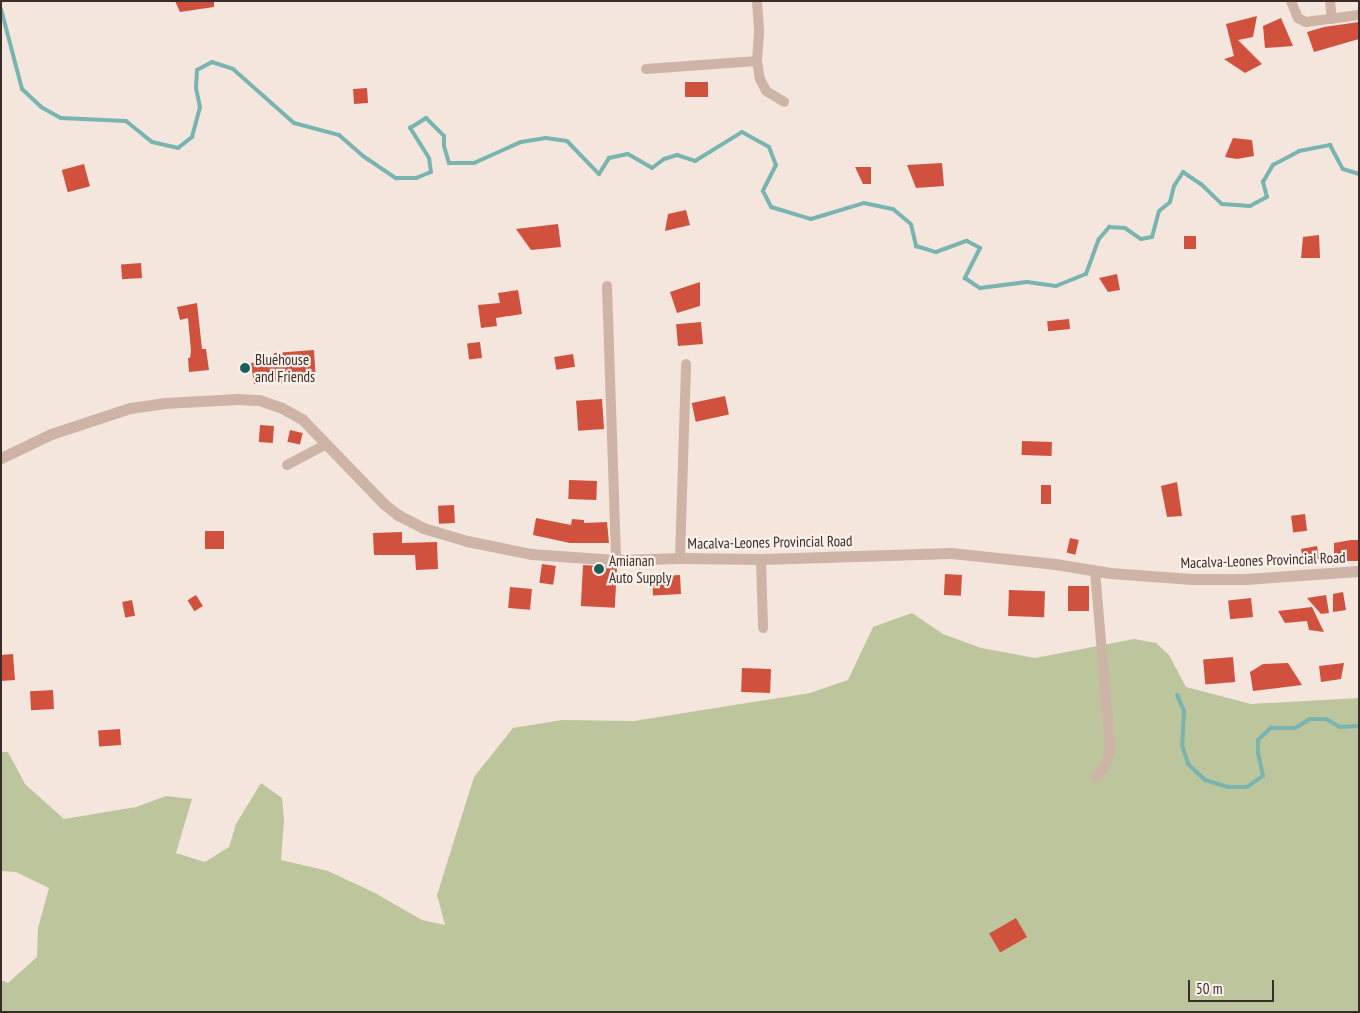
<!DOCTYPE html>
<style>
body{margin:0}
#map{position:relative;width:1360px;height:1013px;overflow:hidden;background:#f4e6dd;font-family:"PT Sans Narrow",sans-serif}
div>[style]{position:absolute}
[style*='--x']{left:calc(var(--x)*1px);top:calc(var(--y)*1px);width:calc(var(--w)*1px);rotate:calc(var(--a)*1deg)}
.green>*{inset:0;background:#bcc59b}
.stream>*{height:4px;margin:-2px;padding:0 2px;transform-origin:2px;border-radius:2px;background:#79b4b0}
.building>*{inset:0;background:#d1513f;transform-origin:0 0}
.minor>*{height:10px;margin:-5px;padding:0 5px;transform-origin:5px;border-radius:5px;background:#ceb4a7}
.tertiary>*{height:11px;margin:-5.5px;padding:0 5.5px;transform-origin:5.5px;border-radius:5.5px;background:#ceb4a7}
.dots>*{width:14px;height:14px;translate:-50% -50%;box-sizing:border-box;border:2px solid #fbf1ea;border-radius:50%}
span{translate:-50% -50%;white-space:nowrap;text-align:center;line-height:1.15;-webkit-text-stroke:4.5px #fbf1ea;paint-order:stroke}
.poi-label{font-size:15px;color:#3a2c28}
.left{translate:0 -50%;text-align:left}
.street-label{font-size:15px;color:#3a2c28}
.frame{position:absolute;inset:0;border:2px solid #3a2c28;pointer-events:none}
.scale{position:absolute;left:1188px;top:980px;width:86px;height:22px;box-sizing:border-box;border:2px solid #3a2c28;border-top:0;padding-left:6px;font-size:15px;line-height:18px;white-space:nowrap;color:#3a2c28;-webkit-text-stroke:4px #fbf1ea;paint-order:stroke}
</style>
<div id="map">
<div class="green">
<div style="clip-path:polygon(912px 613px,943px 634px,981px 648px,1035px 658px,1134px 639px,1156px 643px,1169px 655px,1186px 687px,1251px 704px,1359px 698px,1359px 1012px,1px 1012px,1px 980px,8px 983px,37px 957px,38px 928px,49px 888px,16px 872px,1px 871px,1px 752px,8px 752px,25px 784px,64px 819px,136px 807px,166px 796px,192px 799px,176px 853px,205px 862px,229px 847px,236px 824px,261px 783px,282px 798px,284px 821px,281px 860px,328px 871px,375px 893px,422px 920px,445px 925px,437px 895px,474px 777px,513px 728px,562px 720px,634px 721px,810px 693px,848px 680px,873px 627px)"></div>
</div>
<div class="stream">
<div style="--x:1;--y:9;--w:83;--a:75.3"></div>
<div style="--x:22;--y:89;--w:26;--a:43"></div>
<div style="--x:41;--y:107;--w:23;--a:29"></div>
<div style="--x:61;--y:118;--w:65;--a:2.6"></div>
<div style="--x:126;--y:121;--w:33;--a:39"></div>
<div style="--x:152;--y:142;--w:27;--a:13"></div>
<div style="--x:178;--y:148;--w:18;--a:-38"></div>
<div style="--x:192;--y:137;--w:31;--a:-75"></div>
<div style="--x:200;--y:107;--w:19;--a:-102"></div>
<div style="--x:196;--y:88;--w:18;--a:-87"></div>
<div style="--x:197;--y:70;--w:17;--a:-28"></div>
<div style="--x:212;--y:62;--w:22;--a:18"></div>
<div style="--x:233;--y:69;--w:81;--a:41.5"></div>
<div style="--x:294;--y:123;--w:47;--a:14.9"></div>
<div style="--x:339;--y:135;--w:32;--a:41"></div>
<div style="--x:363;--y:156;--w:40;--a:34"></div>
<div style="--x:396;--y:178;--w:20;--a:0"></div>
<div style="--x:416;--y:178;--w:16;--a:-22"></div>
<div style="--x:431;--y:172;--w:14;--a:-98"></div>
<div style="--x:429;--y:158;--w:36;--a:-122"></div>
<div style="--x:410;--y:128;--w:19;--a:-32"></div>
<div style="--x:426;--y:118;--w:25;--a:45"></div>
<div style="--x:444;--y:136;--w:10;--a:90"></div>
<div style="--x:444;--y:146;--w:18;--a:74"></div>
<div style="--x:449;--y:163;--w:25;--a:0"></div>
<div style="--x:474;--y:163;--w:51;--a:-24.1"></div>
<div style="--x:521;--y:142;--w:25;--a:-9"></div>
<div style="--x:546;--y:138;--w:21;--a:8"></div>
<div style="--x:567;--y:141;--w:46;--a:45.9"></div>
<div style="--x:599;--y:174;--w:19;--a:-58"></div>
<div style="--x:609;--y:158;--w:19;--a:-12"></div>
<div style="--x:628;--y:154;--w:28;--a:30"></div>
<div style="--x:652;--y:168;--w:15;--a:-37"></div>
<div style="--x:664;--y:159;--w:14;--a:-17"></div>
<div style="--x:677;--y:155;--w:19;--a:18"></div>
<div style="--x:695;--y:161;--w:55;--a:-31.7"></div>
<div style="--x:742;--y:132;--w:31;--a:29"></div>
<div style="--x:769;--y:147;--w:19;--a:69"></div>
<div style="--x:776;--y:165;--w:29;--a:117"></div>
<div style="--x:763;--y:191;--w:18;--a:63"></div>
<div style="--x:771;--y:207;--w:42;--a:16.7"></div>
<div style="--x:811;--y:219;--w:55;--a:-16.8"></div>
<div style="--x:864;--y:203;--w:30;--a:12"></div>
<div style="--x:893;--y:209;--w:23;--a:40"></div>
<div style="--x:911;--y:224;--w:23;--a:77"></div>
<div style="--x:916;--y:246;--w:21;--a:17"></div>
<div style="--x:936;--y:252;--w:33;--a:-20"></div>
<div style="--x:967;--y:241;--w:15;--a:28"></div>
<div style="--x:980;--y:248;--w:34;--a:117"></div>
<div style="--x:965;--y:278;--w:18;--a:34"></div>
<div style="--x:980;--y:288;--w:47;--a:-7.3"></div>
<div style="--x:1027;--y:282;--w:29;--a:8"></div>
<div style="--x:1056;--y:286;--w:32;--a:-22"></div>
<div style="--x:1086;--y:274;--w:37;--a:-70"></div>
<div style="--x:1099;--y:239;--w:16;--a:-50"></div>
<div style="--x:1109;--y:227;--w:16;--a:4"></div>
<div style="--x:1125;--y:228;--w:19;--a:35"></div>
<div style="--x:1141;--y:239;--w:11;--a:-10"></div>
<div style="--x:1152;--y:237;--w:27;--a:-75"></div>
<div style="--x:1159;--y:211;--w:14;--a:-39"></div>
<div style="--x:1170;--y:202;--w:16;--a:-76"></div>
<div style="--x:1174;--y:186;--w:17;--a:-57"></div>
<div style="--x:1183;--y:172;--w:22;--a:34"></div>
<div style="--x:1201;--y:184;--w:29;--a:44"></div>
<div style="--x:1222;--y:204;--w:28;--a:4"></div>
<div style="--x:1250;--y:206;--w:19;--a:-28"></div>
<div style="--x:1267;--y:197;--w:16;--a:-105"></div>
<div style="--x:1263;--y:182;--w:20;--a:-60"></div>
<div style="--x:1273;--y:165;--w:30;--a:-28"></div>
<div style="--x:1299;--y:151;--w:32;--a:-11"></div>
<div style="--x:1330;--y:145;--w:27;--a:62"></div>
<div style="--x:1343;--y:169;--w:17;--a:17"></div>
<div style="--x:1177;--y:695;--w:17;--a:66"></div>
<div style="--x:1184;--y:711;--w:34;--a:93"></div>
<div style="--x:1182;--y:745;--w:20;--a:72"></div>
<div style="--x:1188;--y:764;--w:23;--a:43"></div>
<div style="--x:1205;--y:780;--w:24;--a:17"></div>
<div style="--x:1228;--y:787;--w:19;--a:0"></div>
<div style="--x:1247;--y:787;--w:19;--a:-35"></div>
<div style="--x:1263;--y:776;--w:24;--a:-102"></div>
<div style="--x:1258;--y:753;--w:13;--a:-90"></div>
<div style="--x:1258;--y:740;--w:18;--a:-43"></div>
<div style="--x:1271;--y:728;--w:24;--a:0"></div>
<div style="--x:1295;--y:728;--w:17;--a:-31"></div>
<div style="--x:1310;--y:719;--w:16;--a:0"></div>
<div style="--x:1326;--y:719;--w:16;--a:30"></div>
<div style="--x:1340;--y:727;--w:19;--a:-3"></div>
</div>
<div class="building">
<div style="clip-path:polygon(175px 1px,214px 1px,214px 7px,180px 12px)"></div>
<div style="clip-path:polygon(1257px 16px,1253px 37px,1238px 40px,1262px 64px,1245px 73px,1224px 59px,1234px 56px,1226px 24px)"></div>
<div style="clip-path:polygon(1281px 18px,1293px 46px,1265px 48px,1263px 26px)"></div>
<div style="clip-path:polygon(1359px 22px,1359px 39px,1314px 52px,1307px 32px,1324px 27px)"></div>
<div style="left:685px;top:82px;width:23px;height:15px"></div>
<div style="left:367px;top:88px;width:15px;height:14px;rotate:86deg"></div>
<div style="clip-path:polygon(1233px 138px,1252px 140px,1254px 156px,1237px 159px,1225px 157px)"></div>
<div style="clip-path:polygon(942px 163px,944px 186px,916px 188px,907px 165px)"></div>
<div style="left:84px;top:164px;width:23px;height:23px;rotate:75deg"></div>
<div style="clip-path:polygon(855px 167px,871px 167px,871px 184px,863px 184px)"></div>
<div style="clip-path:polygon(686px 210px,690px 225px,665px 231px,668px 214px)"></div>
<div style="clip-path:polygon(558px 224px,561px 247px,531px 250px,516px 229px)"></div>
<div style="clip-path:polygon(1319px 235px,1320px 258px,1301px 258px,1303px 237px)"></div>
<div style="left:1184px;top:236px;width:12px;height:13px"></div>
<div style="left:141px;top:263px;width:15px;height:20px;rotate:86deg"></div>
<div style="clip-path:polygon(1117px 274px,1120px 290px,1108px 292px,1099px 278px)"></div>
<div style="clip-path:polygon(700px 282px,700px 306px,677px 313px,670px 292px)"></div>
<div style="clip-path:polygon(518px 290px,522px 314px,496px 318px,497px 326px,481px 328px,478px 305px,500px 303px,498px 293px)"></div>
<div style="clip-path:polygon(197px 303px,202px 349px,206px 349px,209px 370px,189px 372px,188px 358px,190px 358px,191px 351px,188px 318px,180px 320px,177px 307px)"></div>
<div style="left:1069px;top:319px;width:10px;height:22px;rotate:84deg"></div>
<div style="left:701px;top:322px;width:22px;height:25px;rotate:85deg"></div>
<div style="left:480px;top:342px;width:16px;height:13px;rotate:83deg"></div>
<div style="clip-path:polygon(314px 350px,316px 382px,276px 384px,276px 381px,254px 384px,251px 363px,274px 360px,274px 353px)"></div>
<div style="left:573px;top:354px;width:13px;height:19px;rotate:81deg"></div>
<div style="left:725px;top:396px;width:19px;height:34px;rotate:78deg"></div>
<div style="left:602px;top:399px;width:30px;height:26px;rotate:86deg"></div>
<div style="left:260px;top:425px;width:14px;height:17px;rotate:4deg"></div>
<div style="left:290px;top:430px;width:13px;height:12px;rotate:13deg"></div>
<div style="left:1022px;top:441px;width:30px;height:14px;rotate:2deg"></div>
<div style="left:569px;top:480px;width:28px;height:19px;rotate:2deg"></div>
<div style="clip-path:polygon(1177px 482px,1182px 516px,1167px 517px,1161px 486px)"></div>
<div style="left:1041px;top:485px;width:10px;height:19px"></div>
<div style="left:454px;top:505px;width:18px;height:16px;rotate:87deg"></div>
<div style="left:1305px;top:514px;width:17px;height:14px;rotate:83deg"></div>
<div style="clip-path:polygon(536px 518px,571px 525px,572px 519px,584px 520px,584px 523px,607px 522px,609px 543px,570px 543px,533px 535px)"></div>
<div style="left:205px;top:531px;width:19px;height:18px"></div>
<div style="clip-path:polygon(402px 532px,402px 543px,437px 542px,438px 569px,416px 570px,415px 555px,374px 555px,373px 533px)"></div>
<div style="left:1070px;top:538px;width:9px;height:15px;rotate:13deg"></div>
<div style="clip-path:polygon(1351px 540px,1359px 540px,1359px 561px,1334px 561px,1334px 543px)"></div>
<div style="clip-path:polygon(1317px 546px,1320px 562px,1303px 560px,1301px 549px)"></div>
<div style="left:542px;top:564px;width:14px;height:19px;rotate:8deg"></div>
<div style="left:583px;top:565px;width:34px;height:41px;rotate:3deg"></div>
<div style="left:945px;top:574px;width:17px;height:21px;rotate:3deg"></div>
<div style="left:680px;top:575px;width:19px;height:28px;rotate:87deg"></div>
<div style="left:1068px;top:586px;width:21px;height:25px"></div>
<div style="left:510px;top:587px;width:22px;height:21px;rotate:5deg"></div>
<div style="left:1009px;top:590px;width:36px;height:26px;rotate:2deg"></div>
<div style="clip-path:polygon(1343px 592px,1346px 610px,1333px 612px,1333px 594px)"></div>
<div style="left:196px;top:595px;width:13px;height:10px;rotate:58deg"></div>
<div style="clip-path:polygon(1326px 595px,1329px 613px,1321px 614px,1307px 598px)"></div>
<div style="left:1251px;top:598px;width:19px;height:23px;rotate:84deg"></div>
<div style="left:132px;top:600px;width:16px;height:10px;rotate:79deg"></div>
<div style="clip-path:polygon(1312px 607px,1324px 632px,1309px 630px,1307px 621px,1285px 623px,1278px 611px)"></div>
<div style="clip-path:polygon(13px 654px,15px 680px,1px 681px,1px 655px)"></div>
<div style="left:1233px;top:657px;width:25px;height:30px;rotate:85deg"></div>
<div style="clip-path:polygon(1288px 663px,1302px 685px,1253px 691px,1250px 672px,1263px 664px)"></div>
<div style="clip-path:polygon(1344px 663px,1341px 679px,1321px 682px,1319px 666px)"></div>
<div style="left:742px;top:668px;width:29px;height:24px;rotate:2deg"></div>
<div style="left:53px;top:690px;width:19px;height:23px;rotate:87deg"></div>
<div style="left:120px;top:729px;width:16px;height:22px;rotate:86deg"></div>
<div style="left:1016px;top:918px;width:22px;height:31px;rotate:60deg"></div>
</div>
<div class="minor">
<div style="--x:757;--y:1;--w:31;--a:86"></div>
<div style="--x:759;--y:32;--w:29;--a:94"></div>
<div style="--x:757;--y:61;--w:18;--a:81"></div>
<div style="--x:760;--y:79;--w:13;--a:63"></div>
<div style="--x:766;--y:91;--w:21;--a:31"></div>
<div style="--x:1291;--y:1;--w:18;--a:68"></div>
<div style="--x:1298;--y:18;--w:9;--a:27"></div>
<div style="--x:1306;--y:22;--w:53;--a:-7.5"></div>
<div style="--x:1330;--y:1;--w:18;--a:84"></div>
<div style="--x:646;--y:69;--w:111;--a:-4.1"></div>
<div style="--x:607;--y:286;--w:274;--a:88.1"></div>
<div style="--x:287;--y:465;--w:43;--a:-27.8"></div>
<div style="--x:680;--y:558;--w:194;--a:-88.2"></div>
<div style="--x:761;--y:559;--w:69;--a:88.3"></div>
<div style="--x:1095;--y:571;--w:177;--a:85.1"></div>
<div style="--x:1110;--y:747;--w:18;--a:103"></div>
<div style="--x:1106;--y:765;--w:16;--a:128"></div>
</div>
<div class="tertiary">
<div style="--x:1;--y:458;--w:55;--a:-25.6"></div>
<div style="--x:51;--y:434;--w:83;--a:-18.2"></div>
<div style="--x:130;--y:408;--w:34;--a:-8"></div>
<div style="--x:164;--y:403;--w:74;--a:-3.1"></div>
<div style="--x:238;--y:399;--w:21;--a:3"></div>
<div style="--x:259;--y:400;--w:24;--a:19"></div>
<div style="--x:282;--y:408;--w:23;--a:29"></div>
<div style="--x:302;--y:419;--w:118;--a:46"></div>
<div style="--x:384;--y:504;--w:18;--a:38"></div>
<div style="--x:398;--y:515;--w:28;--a:27"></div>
<div style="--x:423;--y:528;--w:46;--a:16.5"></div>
<div style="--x:467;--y:541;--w:65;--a:11.5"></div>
<div style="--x:531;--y:554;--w:85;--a:4"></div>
<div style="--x:616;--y:560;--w:64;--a:-1.8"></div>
<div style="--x:680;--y:558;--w:81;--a:0.7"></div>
<div style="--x:761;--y:559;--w:190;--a:-1.8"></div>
<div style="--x:951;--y:553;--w:105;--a:6"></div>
<div style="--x:1055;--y:564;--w:56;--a:9.3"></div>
<div style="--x:1110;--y:573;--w:82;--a:4.2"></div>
<div style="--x:1192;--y:579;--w:53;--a:0"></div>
<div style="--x:1245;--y:579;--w:114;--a:-4"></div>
</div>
<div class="dots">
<div style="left:245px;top:368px;background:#19605c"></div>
<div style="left:599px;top:569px;background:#19605c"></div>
</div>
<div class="poi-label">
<span class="left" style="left:255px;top:368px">Bluehouse<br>and Friends</span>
<span class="left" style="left:609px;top:569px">Amianan<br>Auto Supply</span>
</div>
<div class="street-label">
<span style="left:770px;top:542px;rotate:-1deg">Macalva-Leones Provincial Road</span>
<span style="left:1263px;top:560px;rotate:-2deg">Macalva-Leones Provincial Road</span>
</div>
<div class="frame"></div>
<div class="scale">50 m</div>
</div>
